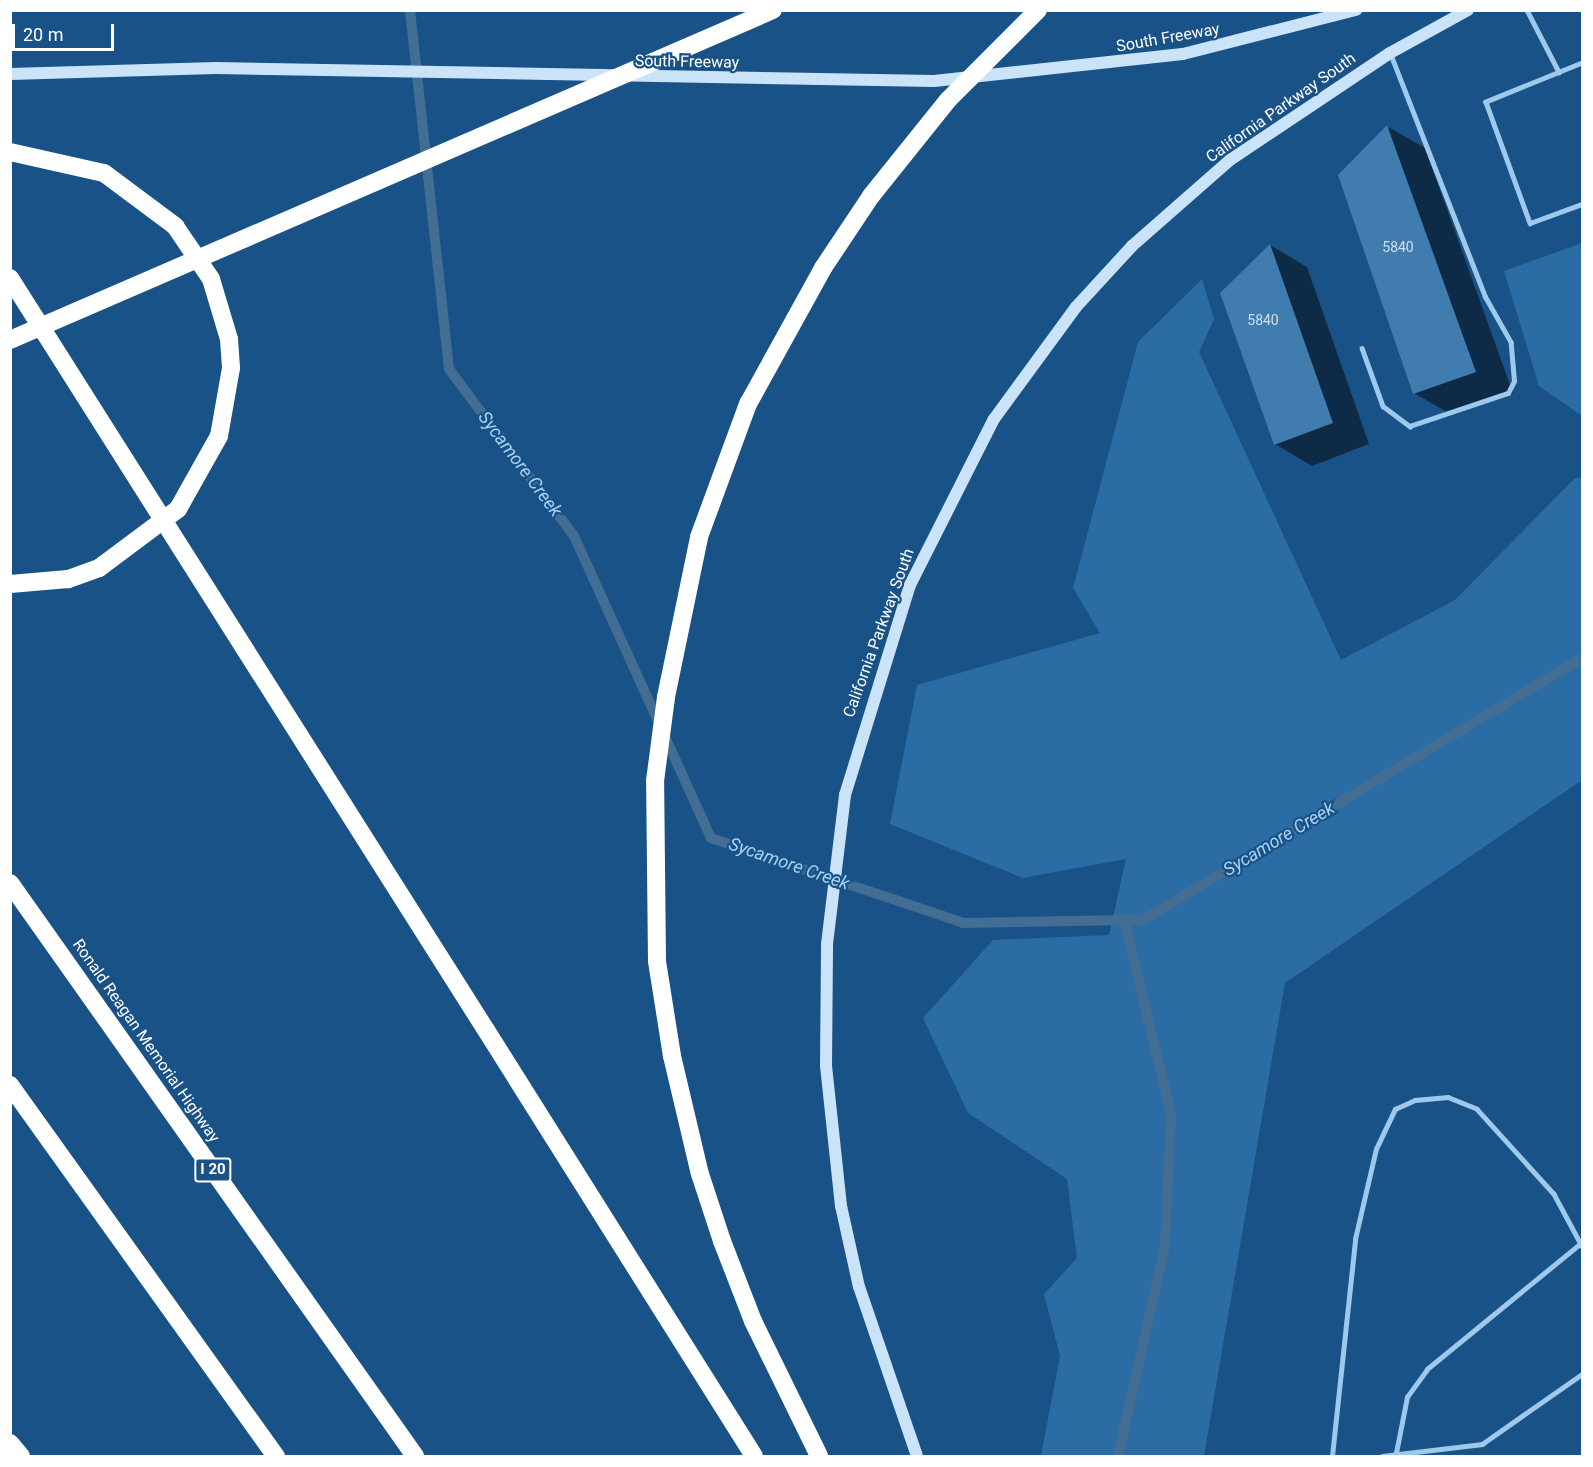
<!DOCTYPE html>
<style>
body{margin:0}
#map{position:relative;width:1593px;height:1467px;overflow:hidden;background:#195286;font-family:Roboto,sans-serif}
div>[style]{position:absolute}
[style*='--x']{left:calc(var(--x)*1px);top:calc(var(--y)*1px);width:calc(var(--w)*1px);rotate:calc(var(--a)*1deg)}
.green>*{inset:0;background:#2b6ca4}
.shadow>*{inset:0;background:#0007}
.stream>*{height:10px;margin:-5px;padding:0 5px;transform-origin:5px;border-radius:5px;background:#436d93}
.building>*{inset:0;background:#417caf}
.service>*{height:4.5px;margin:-2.25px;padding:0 2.25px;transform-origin:2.25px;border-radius:2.25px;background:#9fc9ec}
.secondary>*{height:12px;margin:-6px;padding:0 6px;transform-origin:6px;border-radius:6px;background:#cbe3f9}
.motorway>*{height:18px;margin:-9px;padding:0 9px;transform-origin:9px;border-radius:9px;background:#fff}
.motorway-bridge>*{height:18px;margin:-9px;padding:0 9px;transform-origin:9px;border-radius:9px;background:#fff}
span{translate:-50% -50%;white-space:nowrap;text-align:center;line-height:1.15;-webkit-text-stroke:4.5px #195286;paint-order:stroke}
.number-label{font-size:14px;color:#d0deeb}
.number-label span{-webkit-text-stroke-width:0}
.shield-label span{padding:2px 4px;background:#195286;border:2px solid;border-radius:4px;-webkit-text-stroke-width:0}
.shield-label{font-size:15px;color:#fff;font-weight:700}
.street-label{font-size:16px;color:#fff}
.water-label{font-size:18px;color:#aad2f4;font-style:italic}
.frame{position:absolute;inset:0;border:12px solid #fff;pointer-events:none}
.scale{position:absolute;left:12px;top:24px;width:102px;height:27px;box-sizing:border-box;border:3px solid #fff;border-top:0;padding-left:8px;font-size:18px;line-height:21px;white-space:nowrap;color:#fff;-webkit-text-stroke:4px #195286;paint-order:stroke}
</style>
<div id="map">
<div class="green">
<div style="clip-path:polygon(1582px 243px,1582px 416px,1539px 386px,1504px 271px)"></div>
<div style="clip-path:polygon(1202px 279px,1214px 319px,1199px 352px,1341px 660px,1455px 600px,1575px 478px,1582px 478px,1582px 780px,1285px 983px,1204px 1456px,1041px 1456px,1060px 1356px,1044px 1294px,1077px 1258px,1067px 1179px,968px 1113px,923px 1018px,993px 940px,1109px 935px,1126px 859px,1023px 878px,890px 824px,917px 685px,1100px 633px,1073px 588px,1138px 342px)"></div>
</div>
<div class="shadow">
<div style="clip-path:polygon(1388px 127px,1425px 148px,1513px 393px,1452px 415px,1414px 393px)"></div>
<div style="clip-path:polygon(1270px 245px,1307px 267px,1369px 444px,1312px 466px,1275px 444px)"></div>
</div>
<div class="stream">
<div style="--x:410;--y:10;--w:361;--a:83.8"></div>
<div style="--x:449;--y:369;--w:209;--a:53.2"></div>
<div style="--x:574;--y:536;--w:332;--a:65.6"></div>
<div style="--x:711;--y:838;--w:266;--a:18.6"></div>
<div style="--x:963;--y:923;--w:180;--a:-1"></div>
<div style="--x:1143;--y:920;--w:511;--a:-30.83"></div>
<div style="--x:1118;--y:1456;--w:215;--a:-77.4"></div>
<div style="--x:1165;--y:1246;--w:132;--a:-87.4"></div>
<div style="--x:1171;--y:1114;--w:200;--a:-103.6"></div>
</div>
<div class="building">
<div style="clip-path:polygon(1387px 125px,1476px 372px,1413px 394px,1338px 175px)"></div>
<div style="clip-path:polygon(1270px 244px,1333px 423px,1274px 445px,1220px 293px)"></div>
</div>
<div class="service">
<div style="--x:1527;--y:10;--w:70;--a:62.7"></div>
<div style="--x:1582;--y:63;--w:104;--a:157.9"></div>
<div style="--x:1486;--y:102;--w:129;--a:70"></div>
<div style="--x:1530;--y:223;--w:55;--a:-20.1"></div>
<div style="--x:1362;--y:348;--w:62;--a:70.1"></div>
<div style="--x:1383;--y:406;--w:34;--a:37"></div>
<div style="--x:1410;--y:426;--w:103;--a:-18.6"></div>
<div style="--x:1508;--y:393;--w:13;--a:-63"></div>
<div style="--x:1514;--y:381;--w:38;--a:-95"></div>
<div style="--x:1511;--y:343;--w:53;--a:-119.5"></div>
<div style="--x:1485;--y:297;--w:262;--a:-111.3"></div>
<div style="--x:1396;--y:1453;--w:57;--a:-78.9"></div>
<div style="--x:1407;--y:1397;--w:34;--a:-54"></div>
<div style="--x:1427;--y:1369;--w:199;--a:-39.3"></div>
<div style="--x:1332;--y:1456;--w:218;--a:-83.9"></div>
<div style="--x:1355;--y:1239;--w:92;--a:-76.9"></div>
<div style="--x:1376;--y:1149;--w:44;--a:-64.6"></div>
<div style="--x:1395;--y:1109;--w:22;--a:-24"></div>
<div style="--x:1415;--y:1100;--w:33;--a:-5"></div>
<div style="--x:1448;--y:1097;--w:31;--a:22"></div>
<div style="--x:1477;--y:1109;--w:115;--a:47.8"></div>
<div style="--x:1554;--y:1194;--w:59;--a:61.7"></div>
<div style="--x:1382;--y:1456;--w:101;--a:-6.8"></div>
<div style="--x:1482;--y:1444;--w:122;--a:-35"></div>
</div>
<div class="secondary">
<div style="--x:10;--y:74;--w:206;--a:-1.7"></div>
<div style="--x:216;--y:68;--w:718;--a:1.04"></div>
<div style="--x:934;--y:81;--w:250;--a:-6.2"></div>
<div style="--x:1183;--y:54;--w:179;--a:-14.3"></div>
<div style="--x:917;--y:1456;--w:179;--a:-108.9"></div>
<div style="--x:859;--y:1287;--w:83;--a:-102.5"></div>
<div style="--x:841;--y:1206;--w:142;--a:-96.1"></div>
<div style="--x:826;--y:1065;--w:121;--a:-89.5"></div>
<div style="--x:827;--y:944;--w:150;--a:-83.1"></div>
<div style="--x:845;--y:795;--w:220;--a:-72.8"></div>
<div style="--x:910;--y:585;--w:186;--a:-63.2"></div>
<div style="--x:994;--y:419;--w:139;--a:-53.8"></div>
<div style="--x:1076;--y:307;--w:83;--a:-47.4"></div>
<div style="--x:1132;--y:246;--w:130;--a:-41.3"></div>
<div style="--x:1230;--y:160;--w:192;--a:-33.8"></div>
<div style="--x:1390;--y:53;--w:89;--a:-28.9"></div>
</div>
<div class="motorway">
<div style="--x:10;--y:152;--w:96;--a:12.6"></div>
<div style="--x:104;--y:173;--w:89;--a:36.7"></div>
<div style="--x:175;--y:226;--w:64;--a:55.8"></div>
<div style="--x:211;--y:279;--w:63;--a:73.3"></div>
<div style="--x:229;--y:339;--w:29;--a:86"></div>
<div style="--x:231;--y:368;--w:69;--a:100"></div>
<div style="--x:219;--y:436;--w:84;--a:119.3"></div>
<div style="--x:178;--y:509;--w:99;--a:143.2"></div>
<div style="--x:99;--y:568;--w:33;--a:160"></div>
<div style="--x:68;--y:579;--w:58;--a:175.1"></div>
<div style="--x:10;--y:883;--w:702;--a:54.75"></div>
<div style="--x:486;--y:1030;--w:503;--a:57.83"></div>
<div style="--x:672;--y:1056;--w:121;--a:76.7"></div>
<div style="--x:700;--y:1174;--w:71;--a:71.8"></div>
<div style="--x:722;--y:1241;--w:86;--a:68.8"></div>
<div style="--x:753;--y:1321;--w:150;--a:63.9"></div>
<div style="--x:10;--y:1085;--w:457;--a:54.4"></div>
<div style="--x:10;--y:1443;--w:17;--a:50"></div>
</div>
<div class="motorway-bridge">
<div style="--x:10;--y:278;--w:890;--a:57.67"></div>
<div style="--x:10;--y:340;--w:831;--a:-23.39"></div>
<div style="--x:672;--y:1056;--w:96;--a:-99"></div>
<div style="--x:657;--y:961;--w:180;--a:-90.6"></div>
<div style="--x:655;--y:781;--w:85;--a:-82.5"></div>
<div style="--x:666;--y:697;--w:163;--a:-78.3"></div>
<div style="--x:699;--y:537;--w:142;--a:-69.8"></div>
<div style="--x:748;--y:404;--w:155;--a:-61.1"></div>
<div style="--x:823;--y:268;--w:87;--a:-56.3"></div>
<div style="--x:871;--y:196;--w:123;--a:-51.3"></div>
<div style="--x:948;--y:100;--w:127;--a:-45"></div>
</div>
<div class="number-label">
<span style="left:1398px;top:247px">5840</span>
<span style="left:1263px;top:320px">5840</span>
</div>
<div class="shield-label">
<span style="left:213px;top:1170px">I 20</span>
</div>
<div class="street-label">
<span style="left:1168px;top:38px;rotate:-10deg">South Freeway</span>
<span style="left:687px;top:62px;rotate:1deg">South Freeway</span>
<span style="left:1281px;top:108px;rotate:-35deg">California Parkway South</span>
<span style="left:879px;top:633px;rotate:-70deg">California Parkway South</span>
<span style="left:146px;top:1041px;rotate:55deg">Ronald Reagan Memorial Highway</span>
</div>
<div class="water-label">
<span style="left:520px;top:464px;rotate:53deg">Sycamore Creek</span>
<span style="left:1279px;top:839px;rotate:-31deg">Sycamore Creek</span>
<span style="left:789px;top:864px;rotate:19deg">Sycamore Creek</span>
</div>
<div class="frame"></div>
<div class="scale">20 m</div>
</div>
